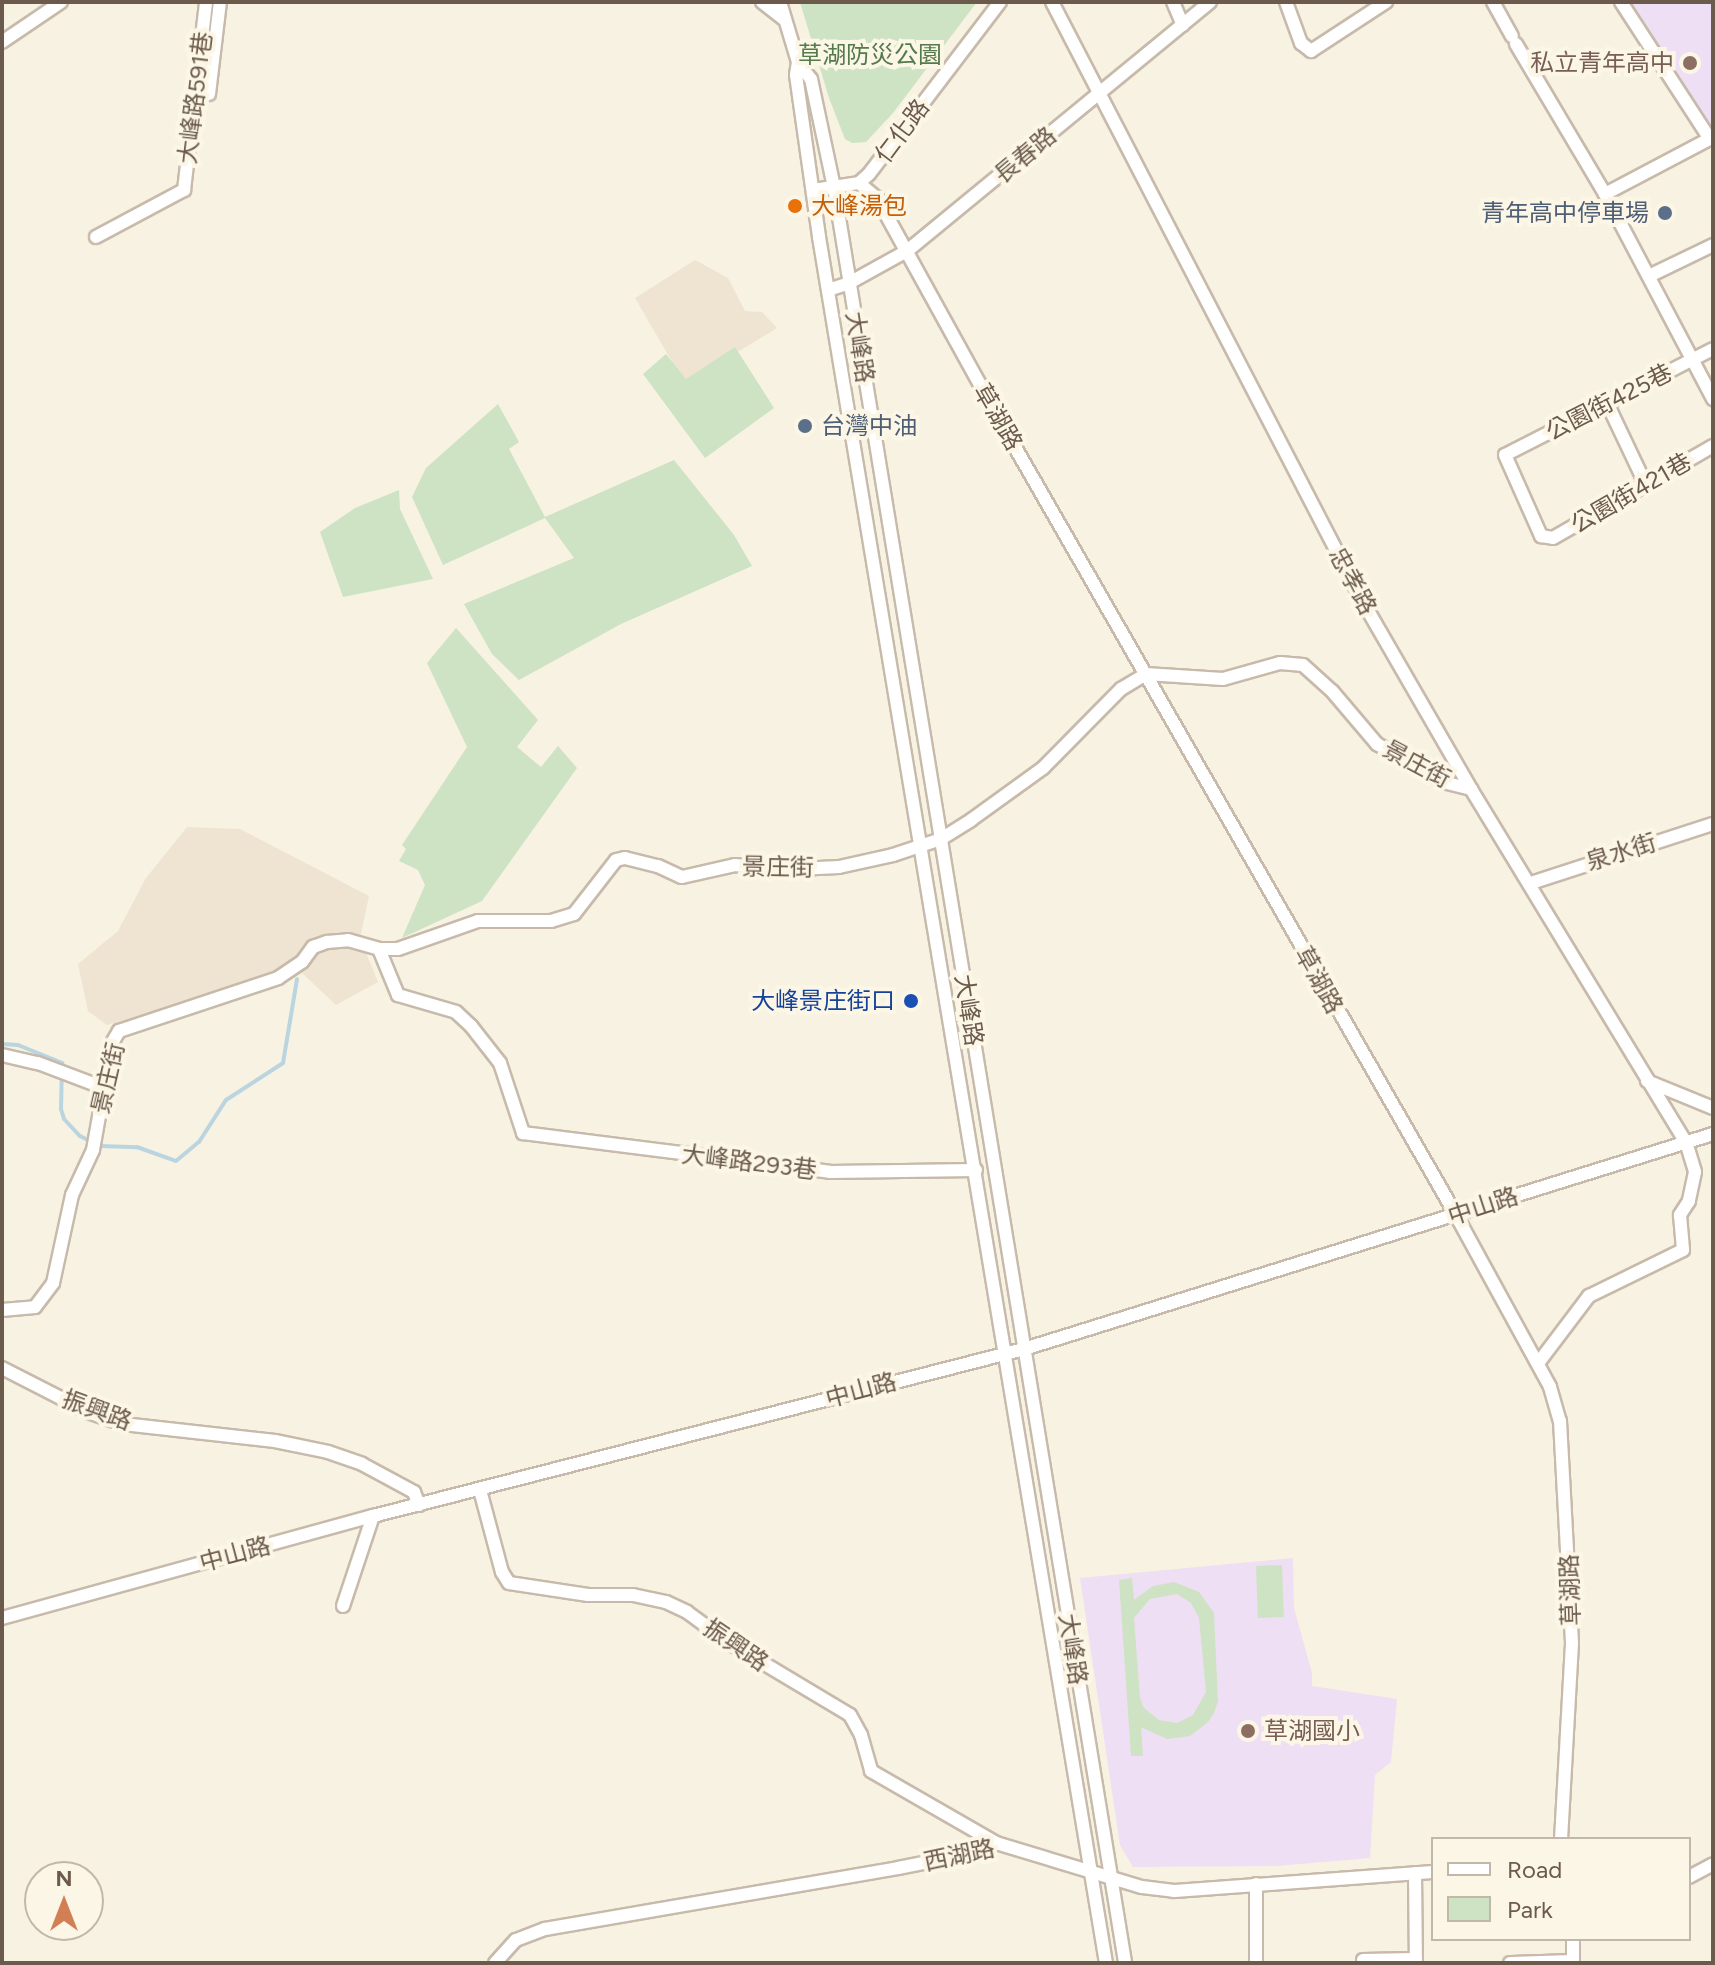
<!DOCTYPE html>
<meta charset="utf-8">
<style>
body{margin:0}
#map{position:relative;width:1715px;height:1965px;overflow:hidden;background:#f8f2e2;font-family:Figtree,"Noto Sans TC",sans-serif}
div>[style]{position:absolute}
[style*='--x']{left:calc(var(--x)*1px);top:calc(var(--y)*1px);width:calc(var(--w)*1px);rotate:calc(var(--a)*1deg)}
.residential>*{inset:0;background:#efe4d1}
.education>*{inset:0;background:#efdff4}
.green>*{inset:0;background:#cde3c3;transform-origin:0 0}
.stream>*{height:4px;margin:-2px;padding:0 2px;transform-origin:2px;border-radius:2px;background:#bad5df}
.roads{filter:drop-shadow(2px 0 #c7baab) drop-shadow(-2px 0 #c7baab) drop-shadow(0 2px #c7baab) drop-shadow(0 -2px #c7baab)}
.minor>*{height:12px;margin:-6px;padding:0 6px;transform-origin:6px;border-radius:6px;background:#fff}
.dots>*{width:22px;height:22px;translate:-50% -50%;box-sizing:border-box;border:4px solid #fcf6e7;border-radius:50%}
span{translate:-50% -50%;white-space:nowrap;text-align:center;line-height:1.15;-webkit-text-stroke:8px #fcf6e7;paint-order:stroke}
.park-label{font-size:24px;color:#557b4c}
.education-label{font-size:24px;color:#785e54}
.right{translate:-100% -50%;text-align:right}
.left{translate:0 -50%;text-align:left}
.street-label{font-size:24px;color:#6c5b4c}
.food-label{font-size:24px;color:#c56008}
.service-label{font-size:24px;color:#4e5e75}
.transit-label{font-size:24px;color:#164399}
.frame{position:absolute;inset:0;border:4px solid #6c5b4c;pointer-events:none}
.legend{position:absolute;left:1431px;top:1837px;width:260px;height:104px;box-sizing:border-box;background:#fcf6e7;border:2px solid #c2b8a9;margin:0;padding:10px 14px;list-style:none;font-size:24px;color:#6c5b4c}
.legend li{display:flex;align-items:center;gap:16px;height:40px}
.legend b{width:40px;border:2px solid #c2b8a9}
.north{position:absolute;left:24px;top:1861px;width:80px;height:80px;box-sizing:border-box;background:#fcf6e7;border:2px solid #c2b8a9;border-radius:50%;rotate:0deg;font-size:22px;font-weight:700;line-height:32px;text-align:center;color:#6c5b4c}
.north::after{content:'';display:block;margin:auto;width:28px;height:36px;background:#d37f56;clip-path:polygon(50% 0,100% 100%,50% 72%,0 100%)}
</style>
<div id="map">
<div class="residential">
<div style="clip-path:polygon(695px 260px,728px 278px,745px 311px,762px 312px,777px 328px,685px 384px,635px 298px)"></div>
<div style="clip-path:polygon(187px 827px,240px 829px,369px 896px,360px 938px,378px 982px,336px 1005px,301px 972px,107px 1025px,88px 1011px,78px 964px,118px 931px,146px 878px)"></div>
</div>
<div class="education">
<div style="clip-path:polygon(1626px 2px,1713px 2px,1713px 126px,1706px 125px)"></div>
<div style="clip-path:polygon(1293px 1558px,1294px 1608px,1312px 1673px,1312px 1686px,1397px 1699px,1391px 1762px,1375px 1775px,1370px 1858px,1276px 1866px,1133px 1867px,1120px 1845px,1080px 1578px)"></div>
</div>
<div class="green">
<div style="clip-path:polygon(800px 2px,977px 2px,893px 113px,866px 142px,852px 143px,845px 139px,829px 98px)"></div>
<div style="clip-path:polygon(735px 347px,774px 408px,705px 458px,643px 374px,666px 354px,686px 379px)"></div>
<div style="clip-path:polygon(498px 404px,519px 442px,509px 449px,545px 517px,674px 460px,734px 535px,752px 566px,621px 624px,519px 680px,492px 654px,464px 604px,574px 558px,545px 518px,443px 565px,412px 497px,426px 468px)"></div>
<div style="clip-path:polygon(399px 490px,400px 509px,433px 579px,343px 597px,320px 532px,355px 508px)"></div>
<div style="clip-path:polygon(456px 628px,538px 720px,517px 747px,541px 767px,558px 746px,577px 768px,482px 901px,402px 938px,425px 885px,418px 870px,399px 861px,406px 849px,402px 845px,467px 747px,427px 663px)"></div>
<div style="left:1282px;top:1565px;width:52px;height:26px;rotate:88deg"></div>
<div style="clip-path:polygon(evenodd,1132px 1578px,1134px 1600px,1153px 1586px,1174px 1582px,1199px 1592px,1214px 1613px,1218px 1701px,1214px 1713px,1208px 1722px,1190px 1736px,1167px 1739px,1141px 1727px,1143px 1756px,1131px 1756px,1119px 1580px,1132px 1578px,1177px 1594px,1191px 1603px,1199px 1618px,1206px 1692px,1193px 1715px,1177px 1723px,1159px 1720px,1144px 1708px,1140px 1698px,1134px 1618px,1150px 1599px,1177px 1594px)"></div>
</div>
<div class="stream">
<div style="--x:2;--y:1044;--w:16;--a:4"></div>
<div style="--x:18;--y:1045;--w:48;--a:22.2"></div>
<div style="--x:62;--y:1063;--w:46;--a:91.2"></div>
<div style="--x:61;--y:1109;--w:10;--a:73"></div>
<div style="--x:64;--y:1119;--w:23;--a:47"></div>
<div style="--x:80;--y:1136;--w:22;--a:27"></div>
<div style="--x:100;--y:1146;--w:37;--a:2"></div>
<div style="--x:137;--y:1147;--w:41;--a:19.7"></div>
<div style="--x:176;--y:1161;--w:30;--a:-40"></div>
<div style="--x:199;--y:1142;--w:50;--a:-57.3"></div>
<div style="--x:226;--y:1100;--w:68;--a:-33"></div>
<div style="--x:283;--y:1063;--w:85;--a:-80.5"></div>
</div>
<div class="roads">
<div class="minor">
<div style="--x:762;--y:2;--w:28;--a:38"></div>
<div style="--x:780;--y:2;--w:63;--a:73.3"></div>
<div style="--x:798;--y:62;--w:21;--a:53"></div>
<div style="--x:811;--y:79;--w:110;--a:78"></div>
<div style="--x:834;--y:187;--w:1800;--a:80.69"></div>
<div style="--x:1052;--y:2;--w:676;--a:62.6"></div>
<div style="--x:1363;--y:602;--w:216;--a:60"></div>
<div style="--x:1471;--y:789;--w:413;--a:58.7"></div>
<div style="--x:1686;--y:1142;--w:31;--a:73"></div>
<div style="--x:1695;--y:1172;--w:30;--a:102"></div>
<div style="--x:1689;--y:1201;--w:17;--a:123"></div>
<div style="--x:1680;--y:1215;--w:35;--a:85"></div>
<div style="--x:1683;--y:1250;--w:105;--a:153.9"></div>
<div style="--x:1589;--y:1296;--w:83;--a:127.1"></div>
<div style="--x:1173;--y:2;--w:25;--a:67"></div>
<div style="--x:1286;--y:2;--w:44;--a:69.9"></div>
<div style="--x:1301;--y:43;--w:13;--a:39"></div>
<div style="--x:1311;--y:51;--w:90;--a:-33.2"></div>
<div style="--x:1493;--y:2;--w:39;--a:61"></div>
<div style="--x:1621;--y:2;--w:163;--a:57"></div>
<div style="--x:2;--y:42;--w:71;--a:-34.1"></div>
<div style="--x:1516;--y:44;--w:174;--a:59.3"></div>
<div style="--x:1605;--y:194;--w:232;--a:62.2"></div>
<div style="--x:798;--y:62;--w:13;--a:99"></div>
<div style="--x:796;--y:75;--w:164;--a:81.9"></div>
<div style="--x:819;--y:237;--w:1750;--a:80.56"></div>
<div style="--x:209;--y:94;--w:93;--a:-83.2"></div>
<div style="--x:859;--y:183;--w:23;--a:40"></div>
<div style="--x:877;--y:198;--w:247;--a:61.1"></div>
<div style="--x:996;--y:414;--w:924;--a:60.13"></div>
<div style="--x:1456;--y:1215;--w:196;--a:61.3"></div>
<div style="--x:1550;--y:1387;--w:35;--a:74"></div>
<div style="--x:1560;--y:1421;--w:222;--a:86.9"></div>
<div style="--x:1572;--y:1643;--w:196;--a:93.2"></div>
<div style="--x:813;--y:190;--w:47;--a:-8.7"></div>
<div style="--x:859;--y:183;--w:13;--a:-42"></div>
<div style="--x:869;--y:174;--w:216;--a:-52.7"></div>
<div style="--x:1605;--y:194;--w:122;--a:-27.8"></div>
<div style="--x:96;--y:237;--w:100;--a:-28.1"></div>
<div style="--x:184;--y:190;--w:189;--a:-83.3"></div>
<div style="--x:1649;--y:276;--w:71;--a:-25.8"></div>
<div style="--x:828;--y:290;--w:22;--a:-18"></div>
<div style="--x:849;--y:283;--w:66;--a:-28.9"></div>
<div style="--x:907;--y:251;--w:392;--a:-39.4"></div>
<div style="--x:1713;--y:349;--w:233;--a:153"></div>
<div style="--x:1505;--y:455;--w:89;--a:66"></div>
<div style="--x:1541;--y:536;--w:12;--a:9"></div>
<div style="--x:1553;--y:538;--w:185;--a:-29.9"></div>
<div style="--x:1607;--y:403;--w:91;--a:64.6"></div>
<div style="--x:1531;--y:883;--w:191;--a:-18"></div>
<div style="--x:379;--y:949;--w:50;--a:67.6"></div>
<div style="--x:398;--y:995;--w:60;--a:16.3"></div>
<div style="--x:456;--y:1012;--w:21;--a:43"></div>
<div style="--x:471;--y:1026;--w:47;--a:51.9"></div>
<div style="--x:500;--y:1063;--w:74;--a:71.8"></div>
<div style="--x:523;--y:1133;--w:309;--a:7.2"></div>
<div style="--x:830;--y:1172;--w:146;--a:-0.8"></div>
<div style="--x:2;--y:1055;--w:37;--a:13"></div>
<div style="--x:38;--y:1063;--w:71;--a:20.7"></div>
<div style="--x:1647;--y:1081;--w:71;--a:22.2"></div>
<div style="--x:2;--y:1310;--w:33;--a:-5"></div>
<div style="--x:35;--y:1307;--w:30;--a:-53"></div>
<div style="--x:53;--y:1283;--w:90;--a:-77.8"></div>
<div style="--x:72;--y:1195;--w:50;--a:-65"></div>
<div style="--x:93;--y:1150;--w:109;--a:-79.9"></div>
<div style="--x:112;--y:1043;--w:14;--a:-60"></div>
<div style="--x:119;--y:1031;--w:168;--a:-18.4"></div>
<div style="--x:278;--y:978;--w:29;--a:-34"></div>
<div style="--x:302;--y:962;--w:19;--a:-54"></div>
<div style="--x:313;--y:947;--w:15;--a:-20"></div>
<div style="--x:327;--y:942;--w:21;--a:-5"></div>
<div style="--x:348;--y:940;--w:32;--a:16"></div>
<div style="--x:379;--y:949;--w:19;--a:0"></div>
<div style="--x:398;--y:949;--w:85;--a:-19.3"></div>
<div style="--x:478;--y:921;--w:73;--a:0"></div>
<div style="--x:551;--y:921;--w:24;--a:-17"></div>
<div style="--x:574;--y:914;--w:68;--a:-52.1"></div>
<div style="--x:616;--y:860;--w:9;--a:-13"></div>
<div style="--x:625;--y:858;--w:34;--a:14"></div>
<div style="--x:658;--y:866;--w:26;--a:25"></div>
<div style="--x:682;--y:877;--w:54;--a:-12.8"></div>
<div style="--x:735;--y:865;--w:42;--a:6.8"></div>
<div style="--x:777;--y:870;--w:62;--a:-2.8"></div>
<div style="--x:839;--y:867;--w:55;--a:-12.5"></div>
<div style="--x:893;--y:855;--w:51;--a:-18.4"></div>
<div style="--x:941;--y:839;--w:36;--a:-32"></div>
<div style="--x:971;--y:820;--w:89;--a:-35.8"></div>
<div style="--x:1043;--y:768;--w:111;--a:-45.4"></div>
<div style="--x:1121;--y:689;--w:29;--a:-31"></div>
<div style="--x:1146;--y:674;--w:77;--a:3.7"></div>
<div style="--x:1223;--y:679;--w:59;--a:-15.7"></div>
<div style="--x:1280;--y:663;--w:23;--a:5"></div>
<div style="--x:1303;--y:665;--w:39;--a:42"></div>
<div style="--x:1332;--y:691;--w:70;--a:49.7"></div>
<div style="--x:1377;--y:744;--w:76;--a:29.9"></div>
<div style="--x:1443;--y:782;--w:29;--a:14"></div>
<div style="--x:2;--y:1368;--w:97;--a:27.1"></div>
<div style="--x:88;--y:1412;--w:37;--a:19"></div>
<div style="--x:123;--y:1424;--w:153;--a:6.4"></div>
<div style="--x:275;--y:1441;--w:54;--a:11.7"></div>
<div style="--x:328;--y:1452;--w:36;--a:19"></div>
<div style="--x:362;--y:1464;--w:59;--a:28.3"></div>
<div style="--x:414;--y:1492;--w:14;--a:69"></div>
<div style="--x:480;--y:1490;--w:85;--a:75"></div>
<div style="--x:502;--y:1572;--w:13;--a:58"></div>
<div style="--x:509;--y:1583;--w:80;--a:8.6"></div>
<div style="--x:588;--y:1595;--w:45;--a:0"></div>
<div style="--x:633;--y:1595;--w:34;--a:12"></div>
<div style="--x:666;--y:1602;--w:23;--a:25"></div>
<div style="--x:687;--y:1612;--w:51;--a:36.2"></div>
<div style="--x:728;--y:1642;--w:142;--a:30.9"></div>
<div style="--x:850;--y:1715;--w:23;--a:61"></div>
<div style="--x:861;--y:1735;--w:37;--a:74"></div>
<div style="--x:871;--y:1771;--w:144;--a:29.9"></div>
<div style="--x:343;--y:1606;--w:95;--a:-71.6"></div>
<div style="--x:2;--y:1618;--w:385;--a:-15.4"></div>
<div style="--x:373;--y:1516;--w:672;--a:-14.39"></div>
<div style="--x:1024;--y:1349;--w:722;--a:-17.33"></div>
<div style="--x:1415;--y:1873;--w:90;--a:89.4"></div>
<div style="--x:1689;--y:1877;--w:27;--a:-28"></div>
<div style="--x:1256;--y:1884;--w:79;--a:90"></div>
<div style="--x:1573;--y:1939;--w:24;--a:90"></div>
<div style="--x:1363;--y:1960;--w:53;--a:-1.1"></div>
<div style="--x:495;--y:1963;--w:31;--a:-48"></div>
<div style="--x:516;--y:1940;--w:31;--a:-21"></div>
<div style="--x:545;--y:1929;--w:358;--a:-9.8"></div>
<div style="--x:898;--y:1868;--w:76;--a:-11.3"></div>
<div style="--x:973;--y:1853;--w:25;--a:-23"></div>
<div style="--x:996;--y:1843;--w:152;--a:16.8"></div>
<div style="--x:1142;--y:1887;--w:32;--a:7"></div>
<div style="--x:1174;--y:1891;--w:260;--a:-4.2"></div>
<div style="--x:1510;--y:1963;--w:63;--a:-1.8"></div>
</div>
</div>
<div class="dots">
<div style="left:1690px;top:63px;background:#8d6e63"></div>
<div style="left:795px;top:206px;background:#e8710a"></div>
<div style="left:1665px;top:213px;background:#5c6f8a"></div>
<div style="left:805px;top:426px;background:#5c6f8a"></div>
<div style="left:911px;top:1001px;background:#1a4fb4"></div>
<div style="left:1248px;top:1731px;background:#8d6e63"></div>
</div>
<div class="park-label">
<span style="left:870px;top:55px">草湖防災公園</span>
</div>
<div class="education-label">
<span class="right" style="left:1674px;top:63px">私立青年高中</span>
<span class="left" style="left:1264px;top:1731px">草湖國小</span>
</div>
<div class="street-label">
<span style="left:195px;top:98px;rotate:-83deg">大峰路591巷</span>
<span style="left:902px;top:131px;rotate:-53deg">仁化路</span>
<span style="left:1025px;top:155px;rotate:-40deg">長春路</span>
<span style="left:860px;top:347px;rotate:81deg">大峰路</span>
<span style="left:1609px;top:402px;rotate:-27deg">公園街425巷</span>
<span style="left:998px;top:417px;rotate:60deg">草湖路</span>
<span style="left:1631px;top:493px;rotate:-30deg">公園街421巷</span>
<span style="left:1353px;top:581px;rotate:62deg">忠孝路</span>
<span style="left:1417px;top:764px;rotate:28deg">景庄街</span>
<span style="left:1621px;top:852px;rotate:-17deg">泉水街</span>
<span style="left:778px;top:867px;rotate:1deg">景庄街</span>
<span style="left:1319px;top:980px;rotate:61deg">草湖路</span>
<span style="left:969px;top:1010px;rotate:81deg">大峰路</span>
<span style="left:108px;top:1078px;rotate:-77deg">景庄街</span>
<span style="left:749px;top:1162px;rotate:7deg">大峰路293巷</span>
<span style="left:1483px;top:1206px;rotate:-18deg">中山路</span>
<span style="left:861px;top:1390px;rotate:-15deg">中山路</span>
<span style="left:97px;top:1410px;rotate:20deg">振興路</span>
<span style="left:235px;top:1554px;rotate:-15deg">中山路</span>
<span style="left:1570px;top:1590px;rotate:-92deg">草湖路</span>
<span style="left:736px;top:1645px;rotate:34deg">振興路</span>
<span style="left:1073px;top:1649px;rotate:81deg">大峰路</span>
<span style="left:959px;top:1855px;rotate:-12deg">西湖路</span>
</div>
<div class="food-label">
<span class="left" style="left:811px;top:206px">大峰湯包</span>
</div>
<div class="service-label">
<span class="right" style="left:1649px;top:213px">青年高中停車場</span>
<span class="left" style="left:821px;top:426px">台灣中油</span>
</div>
<div class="transit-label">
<span class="right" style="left:895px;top:1001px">大峰景庄街口</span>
</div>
<div class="frame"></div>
<ul class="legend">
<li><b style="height:10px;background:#fff"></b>Road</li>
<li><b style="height:22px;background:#cde3c3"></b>Park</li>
</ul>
<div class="north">N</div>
</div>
